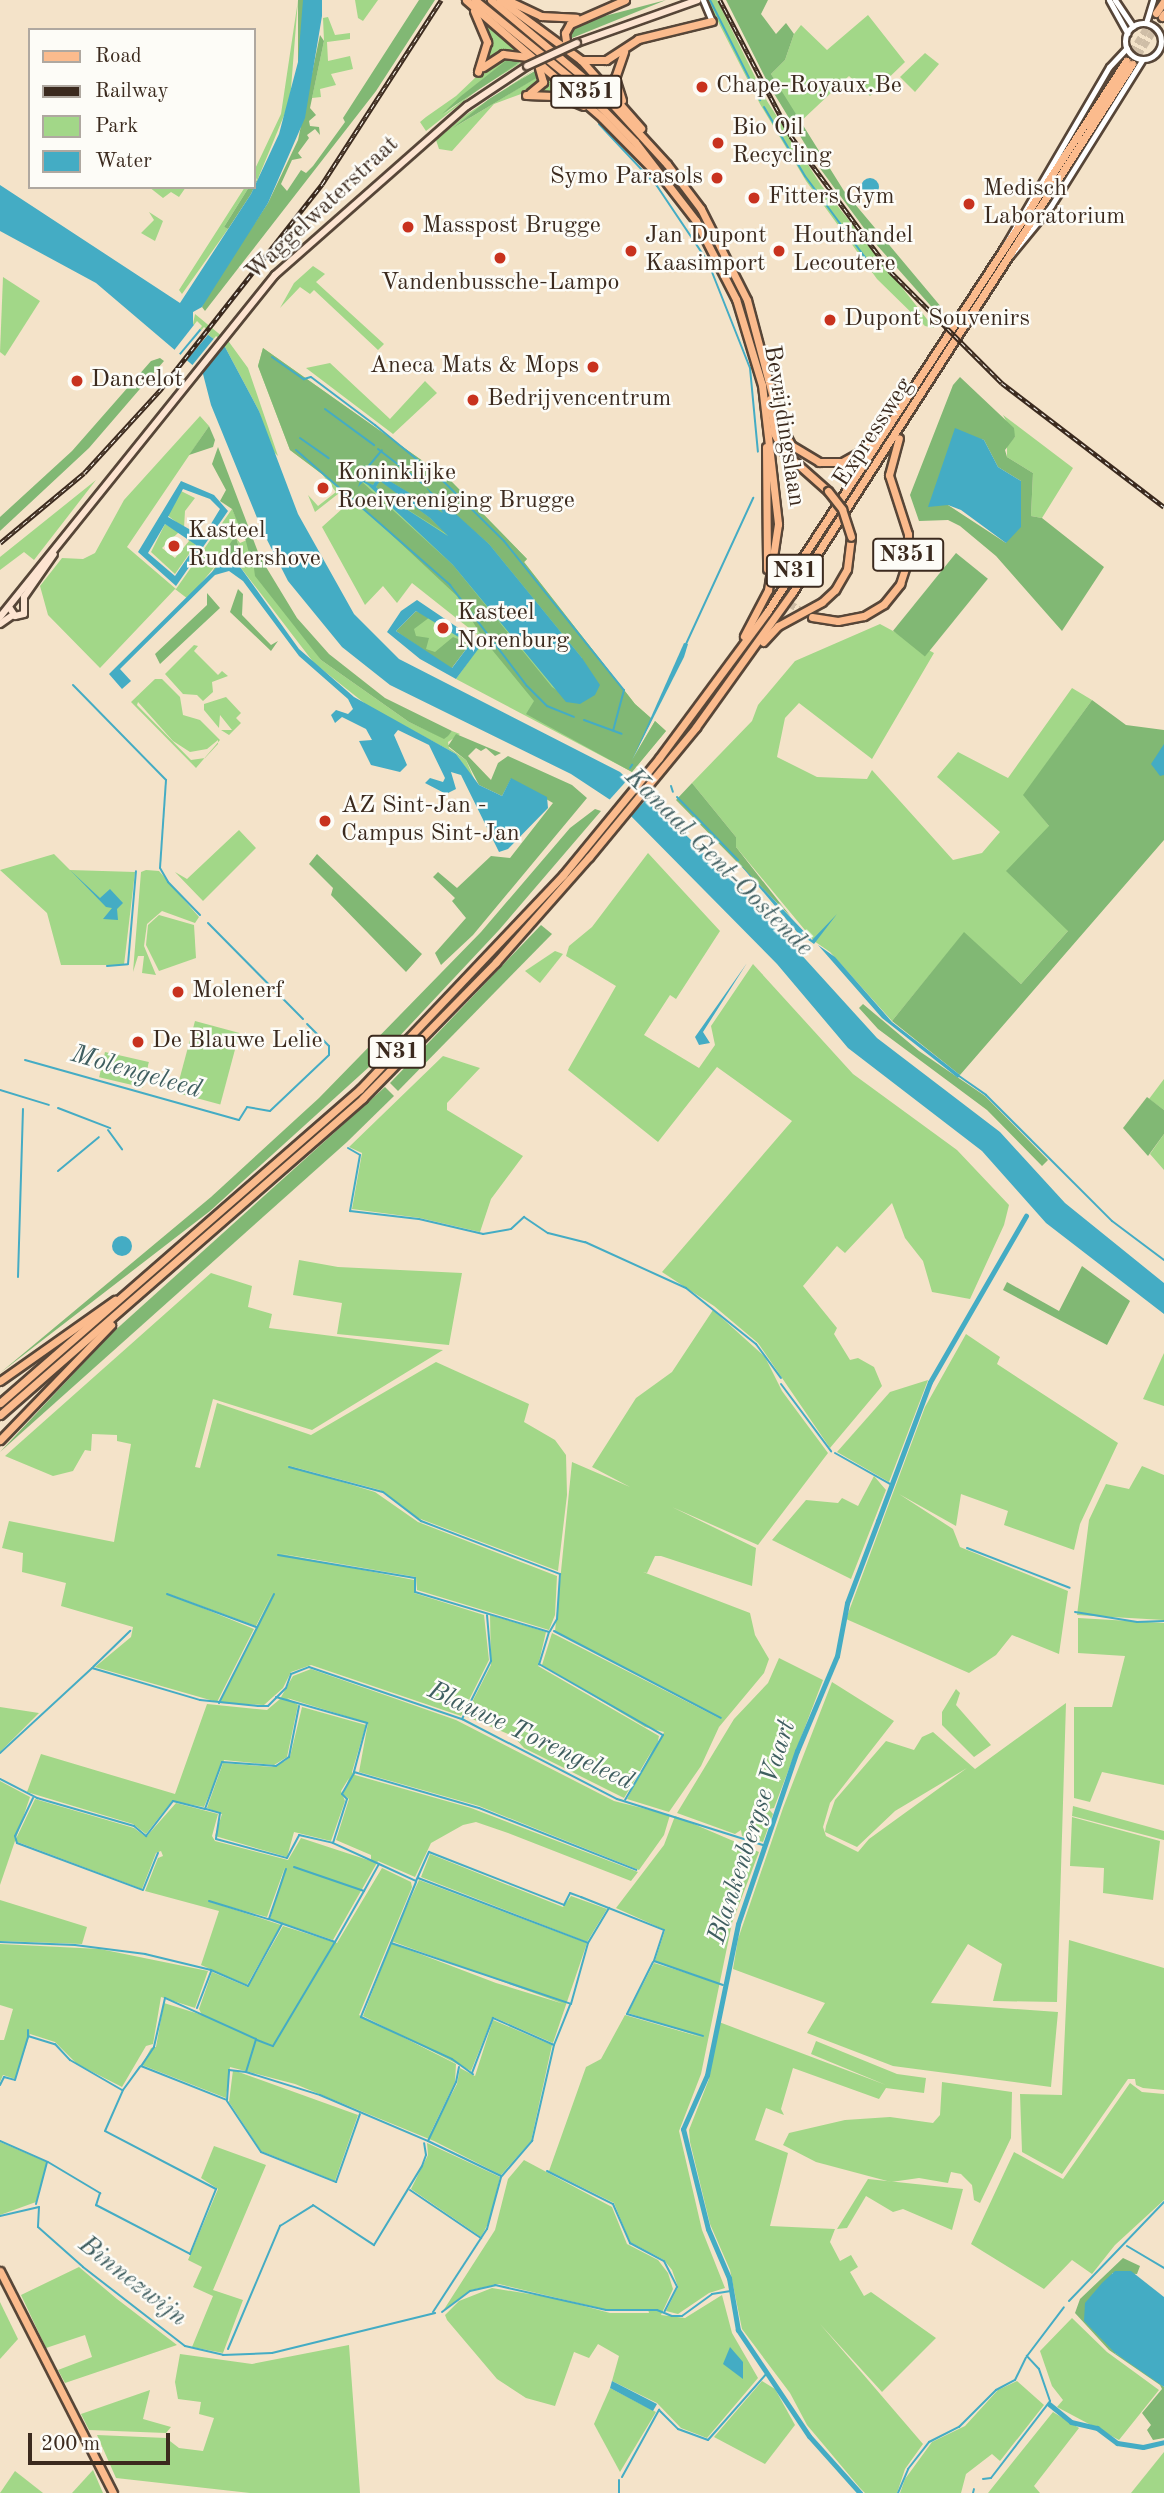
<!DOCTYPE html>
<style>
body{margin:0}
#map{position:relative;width:1164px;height:2493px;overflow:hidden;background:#f4e3c9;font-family:"Old Standard TT",serif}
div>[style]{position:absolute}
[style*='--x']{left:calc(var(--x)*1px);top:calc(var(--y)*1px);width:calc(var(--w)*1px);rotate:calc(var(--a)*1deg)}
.green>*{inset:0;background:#a2d788;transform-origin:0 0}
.forest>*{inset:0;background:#81b874;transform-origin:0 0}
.water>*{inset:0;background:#44acc4}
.round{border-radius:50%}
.pier>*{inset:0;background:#f4e3c9;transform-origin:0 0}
.stream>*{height:2px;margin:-1px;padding:0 1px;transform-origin:1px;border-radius:1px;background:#44acc4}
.canal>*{height:5px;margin:-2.5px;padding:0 2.5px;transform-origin:2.5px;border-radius:2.5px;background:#44acc4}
.trunk-tunnel>*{height:7px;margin-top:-3.5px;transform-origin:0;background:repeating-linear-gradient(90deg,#cfbea7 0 7px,transparent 0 10.5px)}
.roads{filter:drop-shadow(2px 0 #574638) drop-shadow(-2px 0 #574638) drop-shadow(0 2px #574638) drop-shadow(0 -2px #574638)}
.tertiary>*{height:5px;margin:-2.5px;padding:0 2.5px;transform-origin:2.5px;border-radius:2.5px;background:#fff}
.tertiary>.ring{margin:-2.5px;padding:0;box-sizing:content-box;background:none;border:5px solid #fff;border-radius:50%}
.secondary>*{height:6px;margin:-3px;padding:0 3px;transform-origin:3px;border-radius:3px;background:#fde4d1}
.primary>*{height:7px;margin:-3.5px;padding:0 3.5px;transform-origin:3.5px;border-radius:3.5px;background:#fbbb8d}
.trunk>*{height:7px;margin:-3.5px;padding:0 3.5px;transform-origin:3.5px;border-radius:3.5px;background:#fbbb8d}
.rail>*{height:4.5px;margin-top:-2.25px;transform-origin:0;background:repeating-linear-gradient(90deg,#fdfcf7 0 5px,#3b2a1e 0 10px);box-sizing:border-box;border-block:2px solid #3b2a1e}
.bridges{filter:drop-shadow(2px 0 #574638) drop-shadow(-2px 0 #574638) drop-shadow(0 2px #574638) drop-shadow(0 -2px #574638)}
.secondary-bridge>*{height:6px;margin:-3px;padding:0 3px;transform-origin:3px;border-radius:3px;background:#fde4d1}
.trunk-bridge>*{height:7px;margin:-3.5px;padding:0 3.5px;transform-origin:3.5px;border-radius:3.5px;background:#fbbb8d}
.dots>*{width:19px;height:19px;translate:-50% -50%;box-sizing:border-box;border:4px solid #fdfcf7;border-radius:50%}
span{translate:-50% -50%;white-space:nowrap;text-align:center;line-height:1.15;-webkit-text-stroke:5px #fdfcf7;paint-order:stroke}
.shield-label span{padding:2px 5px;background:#fdfcf7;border:2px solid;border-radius:5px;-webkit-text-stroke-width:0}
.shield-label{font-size:23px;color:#3b2a1e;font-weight:700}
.poi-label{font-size:24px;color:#3b2a1e}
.left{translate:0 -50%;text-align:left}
.right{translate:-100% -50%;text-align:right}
.street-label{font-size:24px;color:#3b2a1e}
.water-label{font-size:26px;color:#3f5e60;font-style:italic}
.legend{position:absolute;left:28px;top:28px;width:228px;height:161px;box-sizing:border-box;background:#fdfcf7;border:2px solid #afa8a0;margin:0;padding:9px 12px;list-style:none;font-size:21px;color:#3b2a1e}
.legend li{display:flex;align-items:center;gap:14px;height:35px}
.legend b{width:35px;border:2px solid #afa8a0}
.scale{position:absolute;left:28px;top:2433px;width:142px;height:32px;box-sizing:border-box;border:4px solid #3b2a1e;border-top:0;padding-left:9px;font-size:21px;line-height:24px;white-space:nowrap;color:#3b2a1e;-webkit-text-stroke:5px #fdfcf7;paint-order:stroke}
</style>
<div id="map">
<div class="green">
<div style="clip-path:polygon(298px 0,290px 101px,257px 181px,254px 171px,281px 114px)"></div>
<div style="clip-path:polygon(355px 0,378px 0,363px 21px,358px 18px)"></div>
<div style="clip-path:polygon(707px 0,717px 0,767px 101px,821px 185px,934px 328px,925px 326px,877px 279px,806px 181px,760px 104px)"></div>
<div style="clip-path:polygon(868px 15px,905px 62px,870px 96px,849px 76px,799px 123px,771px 74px,785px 60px,794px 34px,801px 25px,827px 50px)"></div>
<div style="clip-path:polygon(328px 17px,335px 35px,350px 33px,350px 39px,327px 42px,328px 61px,350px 56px,353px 69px,331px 74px,336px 85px,320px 89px,321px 97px,312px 98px,324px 41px,323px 18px)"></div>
<div style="clip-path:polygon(482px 19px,516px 48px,517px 51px,487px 59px,489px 42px)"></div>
<div style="clip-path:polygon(925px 53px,939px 64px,915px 92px,900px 77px)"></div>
<div style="clip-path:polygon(512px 56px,443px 115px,501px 72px,527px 59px,479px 89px,426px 131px,420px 122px,426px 117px,456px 96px,497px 57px)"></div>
<div style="clip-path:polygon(537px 68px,455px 127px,537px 77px,539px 71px,541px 78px,532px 90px,494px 104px,452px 151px,439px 149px,436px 140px,467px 114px)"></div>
<div style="clip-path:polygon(545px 72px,575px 97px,574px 99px,540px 92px)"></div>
<div style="clip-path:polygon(149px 187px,186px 187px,179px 197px,171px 192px,163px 198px)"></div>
<div style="clip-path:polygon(245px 187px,249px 187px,224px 227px,228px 229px,182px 294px,179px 290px)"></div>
<div style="clip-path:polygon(149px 212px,163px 221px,155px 241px,141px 233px,154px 220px)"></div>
<div style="clip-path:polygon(313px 266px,325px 274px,316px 282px,384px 344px,378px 350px,314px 290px,310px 294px,300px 287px,280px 308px,294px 283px)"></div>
<div style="clip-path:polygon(3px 277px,40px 301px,5px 356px,0 352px)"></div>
<div style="clip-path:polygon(195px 314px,229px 342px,248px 368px,278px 456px,269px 447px,259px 411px,225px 347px,193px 324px)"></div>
<div style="clip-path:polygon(263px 348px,451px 481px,527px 559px,524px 562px,635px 704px,652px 719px,632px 760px,655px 721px,666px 731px,632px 772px,456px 679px,484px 640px,412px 583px,397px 603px,383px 586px,365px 605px,322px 527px,353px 499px,343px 490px,315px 512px,308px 495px,318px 506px,336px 492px,322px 474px,290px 450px,258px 366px)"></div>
<div style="clip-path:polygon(330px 363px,390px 419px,425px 381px,437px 393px,393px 434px,306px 368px)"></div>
<div style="clip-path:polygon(1003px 415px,1073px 468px,1042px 518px,1031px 516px,1033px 473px,1007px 457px,1007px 446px,1015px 437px)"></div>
<div style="clip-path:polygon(200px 416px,209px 426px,127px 547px,176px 589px,232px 509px,241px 528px,233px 534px,232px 546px,188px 599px,175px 589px,100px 668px,48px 615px,40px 586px,62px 558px,83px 559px,95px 553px,124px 500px)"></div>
<div style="clip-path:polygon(96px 480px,34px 560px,24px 552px,0 570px,0 557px)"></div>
<div style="clip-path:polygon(181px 491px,195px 498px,185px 511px,184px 528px,167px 515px)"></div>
<div style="clip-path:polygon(165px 524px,179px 532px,162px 548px,175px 558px,189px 541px,185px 536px,196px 544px,175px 574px,151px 552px)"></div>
<div style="clip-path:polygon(236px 538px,240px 543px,247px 540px,251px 555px,258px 552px,260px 557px,255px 559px,321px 660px,409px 722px,444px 738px,452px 731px,460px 734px,448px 742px,449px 748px,466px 760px,475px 781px,456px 754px,368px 706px,314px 663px,238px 564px,243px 558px)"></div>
<div style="clip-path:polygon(419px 612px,462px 638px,452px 668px,399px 634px)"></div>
<div style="clip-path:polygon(880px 624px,934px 653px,872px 759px,799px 703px,785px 718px,777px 757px,817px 777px,867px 779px,872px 770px,953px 860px,982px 853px,1000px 832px,937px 777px,958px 752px,1008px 778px,1072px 688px,1092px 700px,1024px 795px,1049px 826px,1068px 931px,1021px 984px,964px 933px,892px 1021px,830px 952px,814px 941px,736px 847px,736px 837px,692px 783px,752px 721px,758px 705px,795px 661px)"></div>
<div style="clip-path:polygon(194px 645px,198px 646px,194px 651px,218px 675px,222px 671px,228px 676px,212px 682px,213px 692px,203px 701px,197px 695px,183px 694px,165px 674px)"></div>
<div style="clip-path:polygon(evenodd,155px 679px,162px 679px,180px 697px,183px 715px,200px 720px,220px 740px,196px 768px,131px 702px,155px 679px,138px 702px,173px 741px,190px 752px,207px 749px,218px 740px,218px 744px,205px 758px,191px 760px,137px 705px,138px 702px)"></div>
<div style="clip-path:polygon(226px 697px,241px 713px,236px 718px,241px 723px,229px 735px,221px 730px,232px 730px,220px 715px,219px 728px,204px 710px,204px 704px)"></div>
<div style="clip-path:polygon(239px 830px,256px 848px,203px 901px,175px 872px,187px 879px)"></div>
<div style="clip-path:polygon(648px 853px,720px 931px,676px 999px,670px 995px,644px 1035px,699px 1068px,715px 1045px,711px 1026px,753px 964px,853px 1074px,957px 1150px,1009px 1205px,1004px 1225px,970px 1299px,932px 1292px,923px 1261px,905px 1238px,892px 1203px,845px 1253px,837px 1246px,803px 1286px,837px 1328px,834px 1334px,850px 1360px,858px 1358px,874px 1367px,882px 1386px,830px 1448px,758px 1343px,714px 1306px,662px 1272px,792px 1121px,717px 1067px,658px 1142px,568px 1070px,616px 986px,566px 956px,569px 946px,592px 927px)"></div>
<div style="clip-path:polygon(54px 854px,70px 870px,135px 872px,124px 965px,61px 965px,47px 913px,0 870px)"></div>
<div style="clip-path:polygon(146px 870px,159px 871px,199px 917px,195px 923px,162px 911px,147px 924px,144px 946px,156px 975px,142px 973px,144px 956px,138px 956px,133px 972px,141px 872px)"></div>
<div style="clip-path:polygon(159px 915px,194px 925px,196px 958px,159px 971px,146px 945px,148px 925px)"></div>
<div style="clip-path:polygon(555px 951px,563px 954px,540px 983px,525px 971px)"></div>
<div style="left:195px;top:1021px;width:46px;height:74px;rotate:15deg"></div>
<div style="left:105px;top:1052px;width:45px;height:26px;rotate:13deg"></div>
<div style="clip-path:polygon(443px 1056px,480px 1068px,447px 1103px,447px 1110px,523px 1156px,491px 1199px,480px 1232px,420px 1218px,352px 1209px,362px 1153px,349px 1147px)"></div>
<div style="clip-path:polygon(1164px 1079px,1164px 1110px,1149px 1099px)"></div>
<div style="clip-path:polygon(1164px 1134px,1164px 1170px,1150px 1154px)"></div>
<div style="clip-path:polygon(299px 1260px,338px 1267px,462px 1273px,449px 1345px,337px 1334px,342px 1303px,293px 1295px)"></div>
<div style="clip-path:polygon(211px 1273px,252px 1286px,248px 1307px,272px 1314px,269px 1328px,443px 1350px,312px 1430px,213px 1399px,195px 1467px,200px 1468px,217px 1403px,311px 1435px,436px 1362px,529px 1404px,524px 1422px,555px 1440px,566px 1455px,567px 1495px,558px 1571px,418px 1518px,380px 1490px,286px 1465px,375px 1492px,418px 1522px,557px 1576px,555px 1615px,549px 1630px,417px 1590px,416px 1577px,277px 1553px,414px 1580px,414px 1593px,484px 1615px,489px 1660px,461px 1716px,311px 1665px,291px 1672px,283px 1688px,264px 1705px,220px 1703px,273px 1592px,256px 1626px,166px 1593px,254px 1629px,217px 1702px,95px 1667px,131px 1637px,133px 1627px,61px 1606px,66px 1583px,22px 1572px,23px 1553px,2px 1548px,9px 1521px,114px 1542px,131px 1444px,117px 1441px,117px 1435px,92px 1434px,91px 1451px,85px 1450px,73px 1471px,53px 1476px,5px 1456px)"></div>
<div style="clip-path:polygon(713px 1310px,765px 1357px,782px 1391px,828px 1453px,758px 1545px,672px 1507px,756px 1548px,752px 1586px,661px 1556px,655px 1556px,647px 1573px,643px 1572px,750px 1613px,755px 1635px,769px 1659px,764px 1673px,719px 1727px,701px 1766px,669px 1812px,627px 1799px,653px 1749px,624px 1798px,524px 1748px,513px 1736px,465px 1716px,491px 1665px,490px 1615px,546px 1632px,538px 1666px,659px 1736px,657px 1746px,664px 1732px,645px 1727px,542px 1665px,552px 1633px,721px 1719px,555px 1631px,572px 1462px,630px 1487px,592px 1467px,636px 1398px,672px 1372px)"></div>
<div style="clip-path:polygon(966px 1334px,1000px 1357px,997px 1364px,1118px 1443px,1080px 1524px,1074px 1550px,1004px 1525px,1008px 1511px,961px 1494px,956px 1526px,899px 1494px,953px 1529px,960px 1547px,1068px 1591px,1059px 1654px,1012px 1635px,996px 1655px,969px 1673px,846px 1619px,925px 1407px)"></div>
<div style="clip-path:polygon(1164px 1353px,1164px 1406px,1143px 1399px)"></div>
<div style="clip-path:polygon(928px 1380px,889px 1482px,837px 1452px,890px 1392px)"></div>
<div style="clip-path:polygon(1142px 1466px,1164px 1475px,1164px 1620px,1077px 1615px,1089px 1520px,1106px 1484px,1129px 1489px)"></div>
<div style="clip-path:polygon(874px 1476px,886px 1490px,851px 1579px,772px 1540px,806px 1500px,838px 1503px,842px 1498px,858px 1506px)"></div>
<div style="clip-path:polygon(1078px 1618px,1164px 1623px,1164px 1785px,1102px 1772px,1090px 1802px,1074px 1798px,1074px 1707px,1112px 1707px,1125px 1656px,1078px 1653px)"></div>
<div style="clip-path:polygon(779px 1658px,823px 1680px,774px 1808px,769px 1809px,773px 1814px,763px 1842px,742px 1836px,741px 1830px,735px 1834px,677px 1813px,734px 1719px,768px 1683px)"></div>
<div style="clip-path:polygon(311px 1669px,456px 1720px,614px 1801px,670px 1815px,664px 1835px,639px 1870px,479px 1806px,359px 1772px,368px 1723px,287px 1698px,298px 1705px,287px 1757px,274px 1765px,224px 1760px,204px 1807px,172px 1801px,146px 1834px,133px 1824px,27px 1792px,41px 1754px,175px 1794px,207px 1704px,267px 1710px,280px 1699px,293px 1676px)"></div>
<div style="clip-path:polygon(832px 1682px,894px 1721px,830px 1803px,823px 1827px,826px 1836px,858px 1852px,869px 1839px,967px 1768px,895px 1811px,857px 1847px,825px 1832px,826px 1826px,835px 1800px,886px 1741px,914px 1750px,922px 1737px,933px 1732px,975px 1769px,1066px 1703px,1057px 2002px,993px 2001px,1002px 1964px,968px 1944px,931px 2003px,1058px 2012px,1051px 2087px,893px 2066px,807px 2033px,825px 2003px,733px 1969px,738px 1939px,783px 1808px)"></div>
<div style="clip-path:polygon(956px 1689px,960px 1693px,956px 1705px,991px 1745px,974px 1757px,942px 1725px,942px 1712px)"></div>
<div style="clip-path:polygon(0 1707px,39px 1713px,0 1752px)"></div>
<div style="clip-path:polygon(302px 1707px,366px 1725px,352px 1772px,355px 1775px,471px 1808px,638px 1872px,631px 1881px,508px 1833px,476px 1822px,463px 1825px,431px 1843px,415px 1877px,378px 1861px,333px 1940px,270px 1919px,285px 1867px,267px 1917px,208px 1901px,281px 1925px,247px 1985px,201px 1965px,219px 1911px,145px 1891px,158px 1858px,163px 1856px,161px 1851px,156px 1853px,142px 1889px,15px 1841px,35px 1799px,134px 1828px,146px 1837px,176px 1803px,218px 1814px,212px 1836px,215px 1841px,288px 1860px,301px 1838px,371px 1861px,371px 1855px,336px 1840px,349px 1799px,343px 1794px,349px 1778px,341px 1791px,345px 1801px,331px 1841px,294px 1832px,287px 1857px,215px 1836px,222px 1814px,207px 1808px,223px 1763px,272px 1767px,285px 1761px,290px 1757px)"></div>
<div style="clip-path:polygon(0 1781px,30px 1797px,0 1885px)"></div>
<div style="clip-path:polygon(1073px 1806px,1164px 1831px,1164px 1840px,1072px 1816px)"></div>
<div style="clip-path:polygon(675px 1816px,759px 1852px,732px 1923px,701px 2074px,679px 2131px,702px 2230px,725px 2288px,709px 2293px,678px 2314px,666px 2311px,678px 2287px,672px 2270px,664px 2260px,630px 2242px,614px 2203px,549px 2171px,586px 2067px,601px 2059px,625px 2015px,704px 2038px,628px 2013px,654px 1963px,713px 1981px,655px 1961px,665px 1930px,616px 1908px,664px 1845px)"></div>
<div style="clip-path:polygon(1072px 1817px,1160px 1841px,1153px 1900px,1103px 1893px,1104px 1868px,1070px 1866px)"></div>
<div style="clip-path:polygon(430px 1854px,563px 1907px,571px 1896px,607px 1909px,587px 1942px,421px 1877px)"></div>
<div style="clip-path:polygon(382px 1868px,411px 1882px,412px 1887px,359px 2015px,456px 2064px,455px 2082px,429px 2136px,457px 2084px,460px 2068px,475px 2076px,493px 2020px,552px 2045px,531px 2141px,501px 2175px,434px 2141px,295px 2084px,230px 2067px,226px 2098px,142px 2065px,151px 2048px,156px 2047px,164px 2003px,202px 2015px,199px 2009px,212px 1972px,248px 1987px,283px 1926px,337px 1943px)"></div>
<div style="clip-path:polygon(419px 1880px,587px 1943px,553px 2043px,493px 2017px,471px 2071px,363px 2016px,391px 1943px,496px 1983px,564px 2004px,391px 1941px)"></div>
<div style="clip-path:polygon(0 1900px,87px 1927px,82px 1944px,0 1941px)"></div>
<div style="clip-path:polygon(1069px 1940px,1164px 1968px,1164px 2090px,1143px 2088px,1136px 2085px,1135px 2079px,1128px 2079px,1062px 2174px,1022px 2152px,1020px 2094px,1062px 2095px)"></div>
<div style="clip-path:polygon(0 1944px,100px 1949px,208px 1971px,195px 2008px,161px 1997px,153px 2044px,146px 2046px,122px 2087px,77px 2064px,55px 2042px,30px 2034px,15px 2079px,3px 2075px,0 2082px,0 2040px,4px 2040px,13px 2009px,0 2005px)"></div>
<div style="clip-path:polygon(719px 2022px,886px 2085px,811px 2054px,816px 2041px,897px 2074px,926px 2078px,924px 2093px,886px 2088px,879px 2099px,793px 2068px,781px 2109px,784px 2115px,766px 2108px,755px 2140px,788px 2153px,770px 2226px,835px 2229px,830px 2242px,840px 2261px,851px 2255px,858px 2267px,850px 2272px,864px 2296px,871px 2292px,936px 2338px,882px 2392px,820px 2324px,923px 2444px,905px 2469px,897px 2493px,865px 2493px,860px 2488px,807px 2425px,790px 2393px,742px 2329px,730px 2270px,710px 2224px,690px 2142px,689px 2130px,709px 2079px)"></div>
<div style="clip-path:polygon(233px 2070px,358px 2115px,335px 2181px,261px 2151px,229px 2102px)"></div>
<div style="clip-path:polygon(942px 2082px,1012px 2092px,1011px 2138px,980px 2203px,974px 2200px,972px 2185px,961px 2174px,951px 2172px,948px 2183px,919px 2178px,891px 2182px,816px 2162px,783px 2145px,789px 2133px,845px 2120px,890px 2117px,933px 2123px,940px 2115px)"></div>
<div style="clip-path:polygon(1130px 2083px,1142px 2092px,1164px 2094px,1164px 2200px,1115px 2245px,1092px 2274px,1072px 2260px,1044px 2289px,971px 2244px,1014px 2152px,1063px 2179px)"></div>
<div style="clip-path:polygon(0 2142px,47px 2162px,36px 2202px,0 2215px)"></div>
<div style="clip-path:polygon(427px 2143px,500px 2177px,490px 2220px,481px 2237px,411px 2189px,428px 2155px)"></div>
<div style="clip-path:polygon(214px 2146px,266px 2165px,213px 2290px,243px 2300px,223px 2353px,192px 2347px,213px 2296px,193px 2287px,202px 2267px,188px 2260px,218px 2189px,201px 2178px)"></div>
<div style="clip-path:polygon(524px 2160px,612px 2207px,627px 2244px,658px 2260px,668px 2273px,673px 2289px,661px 2315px,685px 2318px,722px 2295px,732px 2333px,758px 2378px,707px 2438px,681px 2428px,657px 2403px,612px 2381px,619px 2356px,598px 2344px,589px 2358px,574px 2352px,555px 2406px,526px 2398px,497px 2379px,447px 2320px,445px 2315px,459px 2301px,492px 2288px,554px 2298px,610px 2313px,649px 2313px,648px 2309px,612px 2311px,499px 2284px,471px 2290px,443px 2311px,495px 2230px,508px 2179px)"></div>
<div style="clip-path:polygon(868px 2179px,963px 2189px,952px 2230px,903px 2209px,893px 2212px,866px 2196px,847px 2228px,837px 2229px)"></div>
<div style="clip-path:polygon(79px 2267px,117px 2299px,177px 2345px,65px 2383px,58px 2370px,92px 2357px,85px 2335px,46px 2348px,21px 2295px)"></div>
<div style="clip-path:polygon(0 2302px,18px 2339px,0 2359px)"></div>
<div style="clip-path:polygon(1072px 2318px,1107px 2352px,1159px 2390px,1119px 2440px,1057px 2407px,1063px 2400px,1052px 2386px,1040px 2351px)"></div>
<div style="clip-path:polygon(349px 2345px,360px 2493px,250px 2493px,116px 2478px,97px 2435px,166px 2438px,179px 2448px,203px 2451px,214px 2418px,199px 2414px,201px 2402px,178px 2399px,175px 2382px,180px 2354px,252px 2364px)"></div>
<div style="clip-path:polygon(762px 2381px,775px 2389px,795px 2425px,765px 2464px,714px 2437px)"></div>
<div style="clip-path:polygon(1017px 2381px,1044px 2405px,1000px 2461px,992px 2454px,966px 2474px,961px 2493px,900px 2493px,905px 2479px,932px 2442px,965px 2426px,998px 2390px)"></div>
<div style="clip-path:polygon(610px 2388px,656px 2412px,620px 2472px,594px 2424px)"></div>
<div style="clip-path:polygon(150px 2390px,143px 2419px,171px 2427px,166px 2433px,89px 2430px,81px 2414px)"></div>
<div style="clip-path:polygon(1053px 2412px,1079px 2428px,1034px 2486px,1040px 2493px,988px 2493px)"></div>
<div style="clip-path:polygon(1164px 2452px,1164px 2493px,1131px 2493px)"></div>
<div style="clip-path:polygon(93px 2470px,103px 2493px,72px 2493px)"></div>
<div style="clip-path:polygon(15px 2471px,43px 2493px,0 2493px)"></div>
</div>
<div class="forest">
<div style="left:298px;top:0;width:5px;height:74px"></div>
<div style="clip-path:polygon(419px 0,435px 0,376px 91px,205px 311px,202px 307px,208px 293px,268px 203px,298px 140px,320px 35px,324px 41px,310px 108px,316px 115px,309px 121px,310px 126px,319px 127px,320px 135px,315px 129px,307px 135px,309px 138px,298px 153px,302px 158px,292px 160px,281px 184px,287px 191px,301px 170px,306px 173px,313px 166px,345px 122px,343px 118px)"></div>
<div style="clip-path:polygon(666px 0,572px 38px,568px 33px,574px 24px)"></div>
<div style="clip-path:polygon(726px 0,768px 0,761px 14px,776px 34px,786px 23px,794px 34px,785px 60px,771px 74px,844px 191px,942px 308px,937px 313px,875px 243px,819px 167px,770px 87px)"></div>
<div style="clip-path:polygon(512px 56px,526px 58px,442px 114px,461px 96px)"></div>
<div style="clip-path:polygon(538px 69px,538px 77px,453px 128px,489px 99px)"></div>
<div style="clip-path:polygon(254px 179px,257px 181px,251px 194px,228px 229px,224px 227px,249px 187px,254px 187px)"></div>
<div style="clip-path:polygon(evenodd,263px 348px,451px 481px,527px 559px,524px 562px,635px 704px,652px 719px,632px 760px,655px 721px,666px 731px,632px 772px,526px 714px,534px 701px,484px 640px,457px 596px,347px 493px,290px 450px,258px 366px,263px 348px,363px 465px,444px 514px,431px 493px,489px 544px,582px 658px,576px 703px,552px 687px,453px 565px,361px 481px,373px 485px,377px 478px,363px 465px)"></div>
<div style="clip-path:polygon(160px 358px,164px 361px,89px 448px,0 531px,0 517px,72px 451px,151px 361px)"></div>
<div style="clip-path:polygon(evenodd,960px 377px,1014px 428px,1015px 437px,1005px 450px,1007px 457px,1033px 473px,1031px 516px,1042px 518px,1104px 567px,1062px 631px,996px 556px,960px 526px,948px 520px,919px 521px,910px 495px,953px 385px,960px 377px,968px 436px,984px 440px,998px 467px,1021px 481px,1006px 543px,948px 505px,968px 436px)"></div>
<div style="clip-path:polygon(209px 426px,215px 440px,213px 447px,189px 455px)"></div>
<div style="clip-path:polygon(218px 447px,258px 552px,249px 553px,244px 534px,236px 537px,243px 562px,225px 561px,212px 572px,240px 528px,232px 509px,220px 501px,226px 490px,212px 464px)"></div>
<div style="clip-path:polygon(380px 480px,430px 518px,448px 535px,386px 496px,376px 487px)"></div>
<div style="left:956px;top:553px;width:41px;height:100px;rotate:39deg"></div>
<div style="clip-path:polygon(260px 557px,297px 618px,329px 654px,385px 698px,452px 731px,448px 736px,444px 739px,409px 722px,321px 660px,255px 576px,253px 561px)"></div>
<div style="clip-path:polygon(238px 589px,243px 594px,242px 615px,271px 645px,278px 641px,271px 651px,230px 612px)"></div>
<div style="clip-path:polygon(207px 593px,220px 608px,160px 664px,155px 654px,207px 605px)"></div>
<div style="clip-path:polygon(416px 611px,430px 617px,414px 629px,416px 636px,429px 638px,426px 649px,435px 652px,453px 637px,470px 644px,451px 669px,396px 631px)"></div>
<div style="clip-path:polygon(1092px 700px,1126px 725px,1164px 730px,1164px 840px,960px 1075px,892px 1021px,964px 932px,1021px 984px,1068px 931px,1006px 871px,1049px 826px,1023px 795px)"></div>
<div style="clip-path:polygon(456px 734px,501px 753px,495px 756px,486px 748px,481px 751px,476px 748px,468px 756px,491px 780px,498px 763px,508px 756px,572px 785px,587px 798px,473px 935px,441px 965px,435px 953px,466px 918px,452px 901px,455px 898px,433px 877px,438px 872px,457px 888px,491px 856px,510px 858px,553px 803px,511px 779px,502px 796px,479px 785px,466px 760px,448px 746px)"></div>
<div style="clip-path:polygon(692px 783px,736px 837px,736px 847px,791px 917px,676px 800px)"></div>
<div style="clip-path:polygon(595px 809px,601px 811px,499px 930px,380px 1057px,210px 1211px,0 1373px,211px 1197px,319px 1098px,481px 932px,570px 828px)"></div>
<div style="clip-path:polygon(317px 854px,422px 954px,406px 972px,331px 895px,333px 888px,309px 864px)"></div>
<div style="clip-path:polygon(541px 925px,552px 934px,398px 1091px,390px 1083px)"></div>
<div style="clip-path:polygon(863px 1004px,919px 1051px,985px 1096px,1048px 1160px,1042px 1166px,987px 1110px,878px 1029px,859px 1008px)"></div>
<div style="clip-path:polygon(385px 1087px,394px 1096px,347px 1142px,0 1452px,111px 1334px)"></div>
<div style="clip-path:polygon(1147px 1097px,1164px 1110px,1164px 1134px,1148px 1156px,1123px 1128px)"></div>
<div style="clip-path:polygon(1082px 1266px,1130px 1301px,1107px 1345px,1003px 1290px,1007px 1282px,1059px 1311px)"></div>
<div style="clip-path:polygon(1123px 2258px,1140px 2266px,1137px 2274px,1112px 2273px,1115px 2353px,1144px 2370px,1164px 2387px,1164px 2438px,1153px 2440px,1147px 2430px,1151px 2425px,1142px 2413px,1162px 2389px,1160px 2385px,1109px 2350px,1075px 2313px,1080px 2299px)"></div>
</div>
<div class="water">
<div style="clip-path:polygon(303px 0,322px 0,322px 16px,305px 118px,268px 203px,202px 307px,193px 312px,193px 324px,225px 347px,259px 411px,298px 514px,354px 614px,399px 659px,620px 772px,736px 883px,877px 1038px,1000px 1132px,1065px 1203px,1164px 1283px,1164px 1314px,1046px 1223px,982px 1151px,848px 1048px,777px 964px,624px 809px,571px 774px,390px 685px,342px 647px,288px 581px,262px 530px,211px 405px,203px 374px,96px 283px,0 231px,0 185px,180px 303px,251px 194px,279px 134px,298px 62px)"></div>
<div class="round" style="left:861px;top:178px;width:18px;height:18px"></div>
<div style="clip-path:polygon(955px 428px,984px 440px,998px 467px,1021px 481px,1021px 527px,1006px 543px,961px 510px,948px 505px,928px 507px)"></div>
<div style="clip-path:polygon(evenodd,363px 465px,443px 513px,426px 487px,489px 544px,582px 658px,600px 685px,595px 695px,580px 704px,566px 702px,453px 565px,368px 485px,363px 482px,358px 487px,360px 481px,354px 476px,373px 485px,377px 478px,363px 465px,380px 481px,430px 518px,448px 536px,386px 496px,376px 487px,380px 481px)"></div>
<div style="clip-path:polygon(evenodd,181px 481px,214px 495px,228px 511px,176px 586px,138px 552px,181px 481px,183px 489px,210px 499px,220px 509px,203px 537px,168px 517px,183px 489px,181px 481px,165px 524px,196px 545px,175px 576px,148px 553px,165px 524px)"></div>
<div style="clip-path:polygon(230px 560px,238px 564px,299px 649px,354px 697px,456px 754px,479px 785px,502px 796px,511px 778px,547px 797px,548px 808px,508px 849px,499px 852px,461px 775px,451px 772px,456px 789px,446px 794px,425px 783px,430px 778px,443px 782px,445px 778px,429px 745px,398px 730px,394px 735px,407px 765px,400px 772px,371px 765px,359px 741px,372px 740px,366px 729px,342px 717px,335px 723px,331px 715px,336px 710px,348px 714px,353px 709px,348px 699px,299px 656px,243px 581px,229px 571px,215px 575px,120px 669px,131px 681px,122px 689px,109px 674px,216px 568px)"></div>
<div style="clip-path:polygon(evenodd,417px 600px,482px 644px,456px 679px,420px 659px,387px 632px,401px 611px,417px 600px,416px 611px,470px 644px,452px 668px,396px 631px,416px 611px)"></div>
<div style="clip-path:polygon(684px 643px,688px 644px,684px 657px,632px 760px)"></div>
<div style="clip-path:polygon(1164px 744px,1164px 775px,1160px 776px,1151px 764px)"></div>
<div style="clip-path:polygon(737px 861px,812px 940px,837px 914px,814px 944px,797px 932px)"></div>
<div style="clip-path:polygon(70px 870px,100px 898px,110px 889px,123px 903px,117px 909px,118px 920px,103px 919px,112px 908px,106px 907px)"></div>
<div style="clip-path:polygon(818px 945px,835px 957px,892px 1022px,960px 1075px,958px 1078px,882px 1018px)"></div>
<div style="clip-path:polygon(747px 963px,703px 1032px,710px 1043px,699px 1045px,695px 1037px)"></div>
<div class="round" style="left:112px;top:1236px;width:20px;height:20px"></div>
<div style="clip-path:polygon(1131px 2271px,1164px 2297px,1164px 2387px,1115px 2353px,1084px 2321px,1085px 2303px,1102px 2283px,1115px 2271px)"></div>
<div style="clip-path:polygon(730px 2347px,743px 2362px,743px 2379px,723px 2364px)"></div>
<div style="clip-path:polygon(612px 2381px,657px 2404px,653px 2411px,610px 2388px)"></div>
</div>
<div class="pier">
<div style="clip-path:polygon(197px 321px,202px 326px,178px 355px,172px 353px)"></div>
<div style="left:204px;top:327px;width:8px;height:38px;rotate:40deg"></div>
<div style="left:216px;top:336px;width:13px;height:40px;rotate:39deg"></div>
<div style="left:630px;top:777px;width:27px;height:33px;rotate:42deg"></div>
</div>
<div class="stream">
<div style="--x:710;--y:0;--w:112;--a:63.4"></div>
<div style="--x:764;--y:107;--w:80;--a:59.3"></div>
<div style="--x:805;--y:176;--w:118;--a:53.6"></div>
<div style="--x:599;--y:124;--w:85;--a:46.9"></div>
<div style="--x:657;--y:186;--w:92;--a:56.1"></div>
<div style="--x:708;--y:262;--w:114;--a:68.4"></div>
<div style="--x:750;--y:368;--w:84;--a:84.6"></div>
<div style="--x:272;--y:357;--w:39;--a:35"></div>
<div style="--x:304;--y:379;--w:7;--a:-16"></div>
<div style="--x:311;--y:377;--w:80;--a:36.9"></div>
<div style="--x:375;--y:425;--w:87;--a:39.4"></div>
<div style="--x:442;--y:480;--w:87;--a:44.5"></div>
<div style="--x:504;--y:541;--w:191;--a:51.2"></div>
<div style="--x:624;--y:690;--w:42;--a:105"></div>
<div style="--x:325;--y:409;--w:61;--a:36.3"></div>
<div style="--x:300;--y:438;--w:35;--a:35"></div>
<div style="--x:378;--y:449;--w:56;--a:37.7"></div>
<div style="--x:296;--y:450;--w:205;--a:41.2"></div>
<div style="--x:450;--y:585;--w:127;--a:52.7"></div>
<div style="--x:527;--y:686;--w:28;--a:45"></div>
<div style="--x:547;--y:706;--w:29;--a:22"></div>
<div style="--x:367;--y:468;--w:23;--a:-50"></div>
<div style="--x:686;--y:644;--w:161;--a:-65.3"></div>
<div style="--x:73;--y:685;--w:133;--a:45.6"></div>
<div style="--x:166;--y:780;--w:88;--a:93.9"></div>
<div style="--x:160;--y:868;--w:16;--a:60"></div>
<div style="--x:168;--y:882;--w:46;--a:45.9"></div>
<div style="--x:584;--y:720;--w:40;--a:20.2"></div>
<div style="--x:630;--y:768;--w:4;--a:-56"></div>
<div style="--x:671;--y:786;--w:6;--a:72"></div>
<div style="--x:677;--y:797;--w:88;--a:45.9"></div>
<div style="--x:208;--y:923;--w:135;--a:45.3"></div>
<div style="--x:107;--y:966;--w:21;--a:-5"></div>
<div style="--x:128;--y:964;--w:93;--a:-85.1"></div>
<div style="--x:25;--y:1060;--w:222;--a:15.7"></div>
<div style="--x:239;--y:1120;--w:15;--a:-58"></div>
<div style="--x:247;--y:1107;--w:23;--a:10"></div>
<div style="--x:270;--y:1111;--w:81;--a:-43.5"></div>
<div style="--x:329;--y:1055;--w:9;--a:-90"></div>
<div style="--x:329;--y:1046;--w:31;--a:-135"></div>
<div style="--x:959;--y:1076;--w:33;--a:35"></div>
<div style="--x:986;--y:1095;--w:178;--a:45"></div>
<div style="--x:1112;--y:1221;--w:65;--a:36.9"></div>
<div style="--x:0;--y:1090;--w:51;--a:17"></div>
<div style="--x:58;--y:1108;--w:56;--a:21"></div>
<div style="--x:108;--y:1130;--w:24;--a:54"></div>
<div style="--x:348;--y:1148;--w:14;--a:30"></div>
<div style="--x:360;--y:1155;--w:57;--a:100.1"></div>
<div style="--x:350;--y:1211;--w:69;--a:6.6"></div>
<div style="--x:419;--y:1219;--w:66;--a:13.2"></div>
<div style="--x:483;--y:1234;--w:28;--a:-10"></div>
<div style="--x:511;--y:1229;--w:18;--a:-43"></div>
<div style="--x:524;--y:1217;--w:29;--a:34"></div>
<div style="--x:548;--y:1233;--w:38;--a:14"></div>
<div style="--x:585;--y:1242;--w:111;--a:24.5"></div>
<div style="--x:686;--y:1288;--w:90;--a:38.7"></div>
<div style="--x:756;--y:1344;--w:42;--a:53.7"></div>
<div style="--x:58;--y:1171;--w:53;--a:-39.7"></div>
<div style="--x:18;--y:1277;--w:168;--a:-88.3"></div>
<div style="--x:781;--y:1384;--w:84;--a:53.3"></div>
<div style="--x:835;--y:1453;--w:65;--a:29.3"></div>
<div style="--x:289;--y:1467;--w:97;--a:14.9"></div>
<div style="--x:383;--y:1492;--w:48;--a:37.3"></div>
<div style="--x:421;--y:1521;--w:149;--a:20.9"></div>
<div style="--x:560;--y:1574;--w:45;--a:93.8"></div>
<div style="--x:557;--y:1619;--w:14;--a:120"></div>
<div style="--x:967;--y:1548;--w:110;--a:21.2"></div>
<div style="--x:278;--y:1555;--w:139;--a:9.5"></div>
<div style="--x:415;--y:1578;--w:14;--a:90"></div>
<div style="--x:415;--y:1592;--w:140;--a:16.6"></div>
<div style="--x:549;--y:1632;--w:34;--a:107"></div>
<div style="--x:539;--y:1664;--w:143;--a:29.8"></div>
<div style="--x:663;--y:1735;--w:75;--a:120.3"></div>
<div style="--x:167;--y:1594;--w:95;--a:20.3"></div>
<div style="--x:1075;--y:1612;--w:63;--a:9.2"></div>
<div style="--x:1137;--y:1622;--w:27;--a:-2"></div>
<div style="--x:554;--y:1631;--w:188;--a:27.5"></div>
<div style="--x:93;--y:1667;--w:52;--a:-44.2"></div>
<div style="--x:276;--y:1697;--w:95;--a:15.9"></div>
<div style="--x:367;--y:1723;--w:51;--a:104.9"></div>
<div style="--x:354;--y:1772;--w:130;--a:16.1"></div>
<div style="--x:479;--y:1808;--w:169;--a:21.5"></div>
<div style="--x:219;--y:1703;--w:122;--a:-63.2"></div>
<div style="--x:462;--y:1719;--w:65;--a:-63.4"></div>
<div style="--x:491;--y:1661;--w:46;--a:-95"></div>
<div style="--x:0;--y:1753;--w:125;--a:-42.7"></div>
<div style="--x:92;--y:1668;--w:113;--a:16.5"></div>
<div style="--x:200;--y:1700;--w:58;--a:5.9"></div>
<div style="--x:258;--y:1706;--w:10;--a:0"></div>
<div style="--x:268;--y:1706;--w:25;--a:-45"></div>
<div style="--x:286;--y:1688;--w:15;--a:-70"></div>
<div style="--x:291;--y:1674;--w:19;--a:-21"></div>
<div style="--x:309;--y:1667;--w:162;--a:18.8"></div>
<div style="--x:462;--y:1719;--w:174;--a:27.3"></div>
<div style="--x:617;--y:1799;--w:156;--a:17.5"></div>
<div style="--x:0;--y:1779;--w:42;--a:27.2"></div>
<div style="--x:37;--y:1798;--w:101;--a:16.1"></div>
<div style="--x:134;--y:1826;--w:16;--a:40"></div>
<div style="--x:146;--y:1836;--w:44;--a:-52.4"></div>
<div style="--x:173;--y:1801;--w:33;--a:14"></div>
<div style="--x:205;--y:1809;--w:50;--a:-70.1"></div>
<div style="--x:222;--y:1762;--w:54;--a:4.2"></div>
<div style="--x:276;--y:1766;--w:16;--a:-35"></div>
<div style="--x:289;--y:1757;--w:52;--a:-78.9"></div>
<div style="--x:33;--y:1798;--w:42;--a:115.3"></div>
<div style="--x:15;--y:1836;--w:7;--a:74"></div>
<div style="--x:17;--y:1843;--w:134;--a:20.5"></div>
<div style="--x:143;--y:1890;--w:40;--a:-68"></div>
<div style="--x:206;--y:1809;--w:15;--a:16"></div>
<div style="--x:220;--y:1813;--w:26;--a:99"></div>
<div style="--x:216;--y:1839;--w:73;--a:15"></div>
<div style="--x:287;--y:1858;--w:26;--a:-62"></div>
<div style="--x:299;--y:1835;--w:35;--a:13"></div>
<div style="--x:333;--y:1843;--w:46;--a:-72.3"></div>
<div style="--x:347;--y:1799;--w:7;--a:-135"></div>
<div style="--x:342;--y:1794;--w:24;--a:-60"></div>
<div style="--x:379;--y:1864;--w:41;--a:24.7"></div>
<div style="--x:416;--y:1881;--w:32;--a:-66"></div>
<div style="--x:429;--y:1852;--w:145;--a:21.4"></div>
<div style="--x:564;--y:1905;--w:13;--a:-63"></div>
<div style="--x:570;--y:1893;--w:12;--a:20"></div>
<div style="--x:581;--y:1897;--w:89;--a:21.7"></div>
<div style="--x:664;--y:1930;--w:33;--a:108"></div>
<div style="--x:654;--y:1961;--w:73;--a:19.2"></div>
<div style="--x:294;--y:1867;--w:74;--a:18.9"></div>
<div style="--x:364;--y:1891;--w:31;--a:-61"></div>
<div style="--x:379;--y:1864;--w:51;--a:-155.5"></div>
<div style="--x:286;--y:1869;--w:53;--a:108.8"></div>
<div style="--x:269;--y:1919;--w:70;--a:19.2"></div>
<div style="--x:335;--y:1942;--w:59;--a:-60.4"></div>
<div style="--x:418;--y:1878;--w:182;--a:20.9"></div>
<div style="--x:588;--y:1943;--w:41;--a:-59"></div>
<div style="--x:416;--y:1882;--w:146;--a:112.2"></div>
<div style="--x:361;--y:2017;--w:100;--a:24.8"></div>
<div style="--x:452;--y:2059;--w:26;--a:36"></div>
<div style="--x:209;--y:1901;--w:62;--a:17"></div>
<div style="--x:0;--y:1942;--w:75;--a:2.3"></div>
<div style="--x:75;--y:1945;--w:71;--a:7.3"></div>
<div style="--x:145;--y:1954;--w:68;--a:13.6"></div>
<div style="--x:211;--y:1970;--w:40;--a:23.4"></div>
<div style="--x:248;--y:1986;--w:71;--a:-61.3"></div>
<div style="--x:391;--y:1943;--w:190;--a:18.7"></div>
<div style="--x:571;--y:2004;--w:63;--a:-74.4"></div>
<div style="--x:653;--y:1962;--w:58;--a:116.6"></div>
<div style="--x:627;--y:2014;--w:79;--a:16.1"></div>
<div style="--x:197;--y:2008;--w:40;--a:-69"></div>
<div style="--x:28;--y:2030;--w:6;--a:90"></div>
<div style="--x:28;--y:2036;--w:28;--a:17"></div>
<div style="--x:55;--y:2044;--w:22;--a:47"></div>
<div style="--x:70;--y:2060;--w:60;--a:30"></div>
<div style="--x:257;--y:2040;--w:17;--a:21"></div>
<div style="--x:273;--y:2046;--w:121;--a:-59.2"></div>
<div style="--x:554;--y:2045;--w:43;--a:-68.2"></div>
<div style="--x:459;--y:2067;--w:15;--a:101"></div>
<div style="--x:456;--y:2082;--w:65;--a:115.4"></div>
<div style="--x:428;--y:2141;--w:81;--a:25.6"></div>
<div style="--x:246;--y:2072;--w:34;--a:-73"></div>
<div style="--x:256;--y:2039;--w:100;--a:-155.7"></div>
<div style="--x:165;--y:1998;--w:50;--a:102.7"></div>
<div style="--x:154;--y:2047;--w:23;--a:124"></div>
<div style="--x:141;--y:2066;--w:92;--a:21.6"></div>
<div style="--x:227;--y:2100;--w:30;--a:-86"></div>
<div style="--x:229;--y:2070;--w:17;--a:7"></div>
<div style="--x:246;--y:2072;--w:77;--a:17.3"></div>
<div style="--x:320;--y:2095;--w:117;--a:23.1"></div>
<div style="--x:0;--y:2085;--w:9;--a:-63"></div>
<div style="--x:4;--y:2077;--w:11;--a:15"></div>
<div style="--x:15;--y:2080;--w:45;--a:-73.2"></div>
<div style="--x:227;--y:2101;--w:61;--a:56.3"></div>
<div style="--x:261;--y:2152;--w:81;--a:21.8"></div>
<div style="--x:336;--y:2182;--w:72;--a:-70.6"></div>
<div style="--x:0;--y:2141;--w:52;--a:23.6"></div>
<div style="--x:48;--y:2162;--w:61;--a:30.8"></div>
<div style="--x:100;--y:2193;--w:13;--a:108"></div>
<div style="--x:96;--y:2205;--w:106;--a:27.5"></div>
<div style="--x:190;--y:2254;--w:70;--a:-68.2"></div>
<div style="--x:216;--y:2189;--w:125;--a:-152.4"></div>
<div style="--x:105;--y:2131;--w:45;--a:-66.3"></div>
<div style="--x:123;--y:2090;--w:29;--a:-54"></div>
<div style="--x:547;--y:2171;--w:74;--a:26.6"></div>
<div style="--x:613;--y:2204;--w:43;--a:66.4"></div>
<div style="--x:630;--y:2243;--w:38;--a:28"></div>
<div style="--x:664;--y:2261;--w:29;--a:63"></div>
<div style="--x:677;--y:2287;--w:27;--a:117"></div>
<div style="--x:410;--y:2190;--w:86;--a:34.1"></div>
<div style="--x:36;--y:2204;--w:43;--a:-75.3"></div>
<div style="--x:0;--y:2216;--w:40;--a:-13"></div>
<div style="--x:39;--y:2207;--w:20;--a:93"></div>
<div style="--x:38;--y:2227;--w:60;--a:41.6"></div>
<div style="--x:83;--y:2267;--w:129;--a:37.8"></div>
<div style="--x:185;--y:2346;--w:39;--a:13"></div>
<div style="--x:223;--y:2355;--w:49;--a:-2.3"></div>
<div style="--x:272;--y:2353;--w:168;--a:-13.8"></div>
<div style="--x:1127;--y:2246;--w:43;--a:30.7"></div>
<div style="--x:1069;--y:2301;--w:137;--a:-46.2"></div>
<div style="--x:433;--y:2312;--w:99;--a:-57"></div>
<div style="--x:487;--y:2229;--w:54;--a:-74.9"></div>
<div style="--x:501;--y:2177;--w:48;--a:-49.3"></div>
<div style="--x:532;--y:2141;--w:98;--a:-77.1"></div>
<div style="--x:554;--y:2045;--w:67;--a:-156.1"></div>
<div style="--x:493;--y:2018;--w:59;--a:110.9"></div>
<div style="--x:442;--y:2312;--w:35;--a:-37"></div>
<div style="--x:470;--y:2291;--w:26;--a:-13"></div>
<div style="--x:495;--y:2285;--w:114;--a:12.7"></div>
<div style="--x:606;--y:2310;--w:51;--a:0"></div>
<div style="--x:657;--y:2310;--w:16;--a:22"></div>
<div style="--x:672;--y:2316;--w:10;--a:0"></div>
<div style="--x:682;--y:2316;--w:37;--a:-36"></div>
<div style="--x:712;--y:2294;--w:19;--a:-9"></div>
<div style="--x:228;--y:2349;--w:134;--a:-67.1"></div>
<div style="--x:280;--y:2226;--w:39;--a:-32"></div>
<div style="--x:313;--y:2205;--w:73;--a:33.3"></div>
<div style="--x:374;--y:2245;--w:92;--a:-58.7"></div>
<div style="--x:422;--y:2166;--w:12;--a:-70"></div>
<div style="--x:426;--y:2155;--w:12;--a:-99"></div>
<div style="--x:622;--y:2477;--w:77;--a:-61.1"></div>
<div style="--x:659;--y:2410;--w:27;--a:45"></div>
<div style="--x:678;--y:2429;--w:32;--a:20"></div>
<div style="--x:708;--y:2440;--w:89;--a:-48.6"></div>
<div style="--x:983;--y:2479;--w:8;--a:-7"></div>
<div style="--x:991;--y:2478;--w:97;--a:-52.5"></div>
<div style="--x:1050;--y:2401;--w:34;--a:-109"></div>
<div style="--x:1039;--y:2369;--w:18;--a:-133"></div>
<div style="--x:1027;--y:2356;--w:61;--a:-52.9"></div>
<div style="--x:619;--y:2493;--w:13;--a:-90"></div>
<div style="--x:898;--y:2493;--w:26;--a:-67"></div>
<div style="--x:908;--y:2469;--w:34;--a:-52"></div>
<div style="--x:929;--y:2442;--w:34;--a:-27"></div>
<div style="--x:959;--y:2427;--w:52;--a:-45"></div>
<div style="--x:996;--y:2390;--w:21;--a:-28"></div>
<div style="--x:1015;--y:2380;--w:25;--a:-64"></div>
<div style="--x:973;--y:2493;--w:4;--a:-76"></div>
</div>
<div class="canal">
<div style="--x:1049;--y:2404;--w:28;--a:39"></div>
<div style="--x:1071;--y:2422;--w:27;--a:13"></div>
<div style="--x:1097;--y:2428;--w:25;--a:37"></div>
<div style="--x:1117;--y:2443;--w:26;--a:9"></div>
<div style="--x:1143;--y:2447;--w:22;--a:-13"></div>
<div style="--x:860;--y:2493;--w:76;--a:-131.8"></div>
<div style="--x:809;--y:2436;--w:128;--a:-123.8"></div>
<div style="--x:738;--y:2330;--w:53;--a:-99.8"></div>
<div style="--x:729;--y:2278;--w:53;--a:-113.2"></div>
<div style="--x:708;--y:2229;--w:103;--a:-104"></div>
<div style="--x:683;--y:2129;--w:59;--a:-66"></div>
<div style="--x:707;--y:2075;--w:154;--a:-78.4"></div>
<div style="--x:738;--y:1924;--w:183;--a:-71.2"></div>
<div style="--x:797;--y:1751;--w:103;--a:-67.2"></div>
<div style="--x:837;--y:1656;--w:54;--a:-79.3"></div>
<div style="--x:847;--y:1603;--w:88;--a:-69.3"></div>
<div style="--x:878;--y:1521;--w:148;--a:-69.5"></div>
<div style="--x:930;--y:1382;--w:192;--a:-60"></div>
</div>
<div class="trunk-tunnel">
<div style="--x:1126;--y:61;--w:57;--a:-58"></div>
<div style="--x:1132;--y:64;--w:56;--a:-57.4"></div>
<div style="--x:769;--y:576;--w:34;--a:53"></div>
<div style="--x:789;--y:603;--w:27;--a:31"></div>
</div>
<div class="roads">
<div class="tertiary">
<div style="--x:703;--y:0;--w:23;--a:67"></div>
<div style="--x:1109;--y:0;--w:38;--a:61"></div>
<div style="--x:1115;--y:0;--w:32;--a:56"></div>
<div style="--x:1146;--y:23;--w:24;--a:-73"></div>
<div class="ring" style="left:1125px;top:23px;width:31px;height:31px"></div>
<div style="--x:1002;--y:250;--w:212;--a:-59.7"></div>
<div style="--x:1109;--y:67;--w:26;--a:-47"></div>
<div style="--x:1010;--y:256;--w:65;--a:-50.6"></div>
<div style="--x:1051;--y:206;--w:173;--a:-58"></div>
</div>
<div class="secondary">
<div style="--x:577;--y:43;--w:128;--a:-19.6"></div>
<div style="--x:9;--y:607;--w:11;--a:56"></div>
<div style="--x:15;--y:616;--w:9;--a:-13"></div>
<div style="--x:24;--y:614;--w:17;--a:-90"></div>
<div style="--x:24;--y:597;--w:52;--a:-55.1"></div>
<div style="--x:0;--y:617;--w:439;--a:-51.2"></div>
<div style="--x:275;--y:275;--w:256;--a:-41.4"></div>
<div style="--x:467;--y:106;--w:72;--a:-33.7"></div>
<div style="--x:0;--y:624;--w:16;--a:-35"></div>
</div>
<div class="primary">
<div style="--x:0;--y:2271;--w:249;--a:63"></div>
</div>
<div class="trunk">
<div style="--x:466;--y:0;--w:180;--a:40.9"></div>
<div style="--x:602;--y:118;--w:78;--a:45.5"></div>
<div style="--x:475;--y:0;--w:133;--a:39.2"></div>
<div style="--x:578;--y:84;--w:81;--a:45.5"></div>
<div style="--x:635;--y:142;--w:100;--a:52.3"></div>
<div style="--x:696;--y:221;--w:88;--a:62.9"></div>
<div style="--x:736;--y:299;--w:90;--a:73.2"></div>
<div style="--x:762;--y:385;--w:140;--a:83.4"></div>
<div style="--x:778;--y:524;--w:67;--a:98.6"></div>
<div style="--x:768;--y:590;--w:52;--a:117.6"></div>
<div style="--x:491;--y:0;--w:146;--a:40"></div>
<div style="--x:603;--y:94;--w:95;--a:47.6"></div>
<div style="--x:667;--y:164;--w:56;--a:52.9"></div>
<div style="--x:701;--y:209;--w:102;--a:63.2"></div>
<div style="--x:747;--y:300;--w:128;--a:75.1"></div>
<div style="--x:780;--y:424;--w:24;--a:62"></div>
<div style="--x:791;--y:445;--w:33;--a:31"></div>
<div style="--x:819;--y:462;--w:23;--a:0"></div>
<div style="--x:842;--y:462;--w:25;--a:-29"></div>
<div style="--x:864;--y:450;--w:24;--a:-45"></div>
<div style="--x:500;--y:0;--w:101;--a:36.5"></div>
<div style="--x:581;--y:60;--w:91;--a:48.6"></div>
<div style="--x:507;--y:0;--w:38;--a:25"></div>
<div style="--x:541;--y:16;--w:35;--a:3"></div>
<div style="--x:474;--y:11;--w:34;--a:67"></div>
<div style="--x:487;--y:42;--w:31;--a:107"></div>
<div style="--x:1156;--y:13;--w:14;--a:-56"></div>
<div style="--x:1162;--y:17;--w:4;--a:-56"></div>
<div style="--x:567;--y:48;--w:15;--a:-98"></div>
<div style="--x:565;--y:33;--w:10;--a:-61"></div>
<div style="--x:570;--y:24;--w:60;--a:-23.6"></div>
<div style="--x:581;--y:60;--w:25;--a:0"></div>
<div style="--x:606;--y:60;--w:38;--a:-33"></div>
<div style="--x:638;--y:39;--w:76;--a:-13.7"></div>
<div style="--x:483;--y:67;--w:24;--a:-33"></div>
<div style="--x:503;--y:54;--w:23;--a:7"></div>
<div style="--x:530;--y:93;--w:17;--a:-40"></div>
<div style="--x:543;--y:82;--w:15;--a:-106"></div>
<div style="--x:526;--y:95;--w:34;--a:2"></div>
<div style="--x:560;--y:96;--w:25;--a:23"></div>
<div style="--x:622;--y:100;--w:23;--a:-108"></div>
<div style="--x:615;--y:78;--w:28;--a:-71"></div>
<div style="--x:770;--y:399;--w:34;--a:83"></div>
<div style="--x:774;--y:433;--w:21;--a:62"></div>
<div style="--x:784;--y:452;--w:59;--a:41.6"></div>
<div style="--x:766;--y:447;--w:122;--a:89.5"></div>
<div style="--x:812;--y:617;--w:26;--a:9"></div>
<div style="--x:838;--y:621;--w:26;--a:-11"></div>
<div style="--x:864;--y:616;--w:23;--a:-31"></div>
<div style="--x:884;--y:604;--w:26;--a:-51"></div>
<div style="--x:900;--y:584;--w:25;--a:-72"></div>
<div style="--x:908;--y:560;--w:26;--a:-90"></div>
<div style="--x:908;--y:534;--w:62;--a:-107.9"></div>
<div style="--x:889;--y:475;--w:38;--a:-75"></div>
<div style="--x:763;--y:642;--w:22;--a:-47"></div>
<div style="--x:778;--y:626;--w:50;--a:-28.6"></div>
<div style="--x:822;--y:602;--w:18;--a:-43"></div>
<div style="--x:835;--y:590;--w:24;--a:-60"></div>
<div style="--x:847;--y:569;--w:32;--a:-83"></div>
<div style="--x:0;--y:1381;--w:141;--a:-35.2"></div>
<div style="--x:0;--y:1403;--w:478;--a:-41.1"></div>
<div style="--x:360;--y:1089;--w:295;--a:-46.5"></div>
<div style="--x:563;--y:875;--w:151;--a:-50.6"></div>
<div style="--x:659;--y:758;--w:182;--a:-53.5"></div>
<div style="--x:767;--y:612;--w:658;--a:-56.91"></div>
<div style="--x:0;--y:1415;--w:482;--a:-41.1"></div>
<div style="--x:363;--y:1098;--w:190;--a:-45.6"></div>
<div style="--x:496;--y:962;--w:140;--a:-48.5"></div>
<div style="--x:589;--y:857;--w:168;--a:-50.5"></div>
<div style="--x:696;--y:727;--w:165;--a:-54.4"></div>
<div style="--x:792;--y:593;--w:629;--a:-57.27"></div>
<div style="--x:0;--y:1440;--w:160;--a:-46"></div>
</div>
</div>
<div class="rail">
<div style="--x:720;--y:0;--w:153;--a:62.4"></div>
<div style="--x:791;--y:136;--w:169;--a:53.7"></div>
<div style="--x:891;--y:272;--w:157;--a:45"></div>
<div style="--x:1002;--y:383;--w:204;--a:37.4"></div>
<div style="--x:0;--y:543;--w:109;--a:-39.8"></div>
<div style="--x:84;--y:473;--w:113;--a:-47.5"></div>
<div style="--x:160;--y:390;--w:262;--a:-51.8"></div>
<div style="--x:322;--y:184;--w:219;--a:-57.1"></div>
</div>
<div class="bridges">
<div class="secondary-bridge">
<div style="--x:527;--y:66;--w:55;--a:-24.7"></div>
</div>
<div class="trunk-bridge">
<div style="--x:828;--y:491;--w:23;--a:52"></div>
<div style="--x:842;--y:509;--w:29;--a:72"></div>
</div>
</div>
<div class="dots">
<div style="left:702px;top:87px;background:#c8321e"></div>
<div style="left:718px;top:143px;background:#c8321e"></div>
<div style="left:717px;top:178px;background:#c8321e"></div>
<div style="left:754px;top:198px;background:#c8321e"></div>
<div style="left:969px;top:204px;background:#c8321e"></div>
<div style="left:408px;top:227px;background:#c8321e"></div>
<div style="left:631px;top:251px;background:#c8321e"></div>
<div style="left:779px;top:251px;background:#c8321e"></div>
<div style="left:500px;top:258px;background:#c8321e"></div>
<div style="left:830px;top:320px;background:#c8321e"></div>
<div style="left:593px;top:367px;background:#c8321e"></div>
<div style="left:77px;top:381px;background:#c8321e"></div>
<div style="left:473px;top:400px;background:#c8321e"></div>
<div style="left:323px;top:488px;background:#c8321e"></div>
<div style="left:174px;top:546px;background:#c8321e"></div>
<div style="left:443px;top:628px;background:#c8321e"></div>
<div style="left:325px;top:821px;background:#c8321e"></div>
<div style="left:178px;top:992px;background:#c8321e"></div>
<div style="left:138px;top:1042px;background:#c8321e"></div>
</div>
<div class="shield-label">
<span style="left:586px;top:92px">N351</span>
<span style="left:908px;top:555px">N351</span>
<span style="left:795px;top:571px">N31</span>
<span style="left:397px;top:1052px">N31</span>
</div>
<div class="poi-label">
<span class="left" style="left:716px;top:87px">Chape-Royaux.Be</span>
<span class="left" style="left:732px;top:143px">Bio Oil<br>Recycling</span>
<span class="right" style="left:703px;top:178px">Symo Parasols</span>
<span class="left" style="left:983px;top:204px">Medisch<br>Laboratorium</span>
<span class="left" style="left:768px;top:198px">Fitters Gym</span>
<span class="left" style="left:422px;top:227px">Masspost Brugge</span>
<span class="left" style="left:645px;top:251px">Jan Dupont<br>Kaasimport</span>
<span class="left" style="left:793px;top:251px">Houthandel<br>Lecoutere</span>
<span style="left:500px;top:284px">Vandenbussche-Lampo</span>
<span class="left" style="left:844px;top:320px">Dupont Souvenirs</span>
<span class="right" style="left:579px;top:367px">Aneca Mats &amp; Mops</span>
<span class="left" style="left:91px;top:381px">Dancelot</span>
<span class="left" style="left:487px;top:400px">Bedrijvencentrum</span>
<span class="left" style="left:337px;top:488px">Koninklijke<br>Roeivereniging Brugge</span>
<span class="left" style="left:188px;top:546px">Kasteel<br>Ruddershove</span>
<span class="left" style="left:457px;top:628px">Kasteel<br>Norenburg</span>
<span class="left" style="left:341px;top:821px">AZ Sint-Jan -<br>Campus Sint-Jan</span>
<span class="left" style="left:192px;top:992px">Molenerf</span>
<span class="left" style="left:152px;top:1042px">De Blauwe Lelie</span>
</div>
<div class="street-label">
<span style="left:323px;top:209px;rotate:-43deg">Waggelwaterstraat</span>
<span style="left:783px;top:426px;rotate:81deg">Bevrijdingslaan</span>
<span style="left:874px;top:433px;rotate:-57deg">Expressweg</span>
</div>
<div class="water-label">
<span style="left:718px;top:863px;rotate:45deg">Kanaal Gent-Oostende</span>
<span style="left:136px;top:1073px;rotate:16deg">Molengeleed</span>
<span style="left:530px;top:1737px;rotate:25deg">Blauwe Torengeleed</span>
<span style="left:753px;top:1832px;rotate:-72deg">Blankenbergse Vaart</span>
<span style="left:132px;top:2282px;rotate:38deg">Binnezwijn</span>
</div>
<ul class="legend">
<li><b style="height:9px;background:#fbbb8d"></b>Road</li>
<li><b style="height:9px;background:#3b2a1e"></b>Railway</li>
<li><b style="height:19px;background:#a2d788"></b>Park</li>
<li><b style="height:19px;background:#44acc4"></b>Water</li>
</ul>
<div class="scale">200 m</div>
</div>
